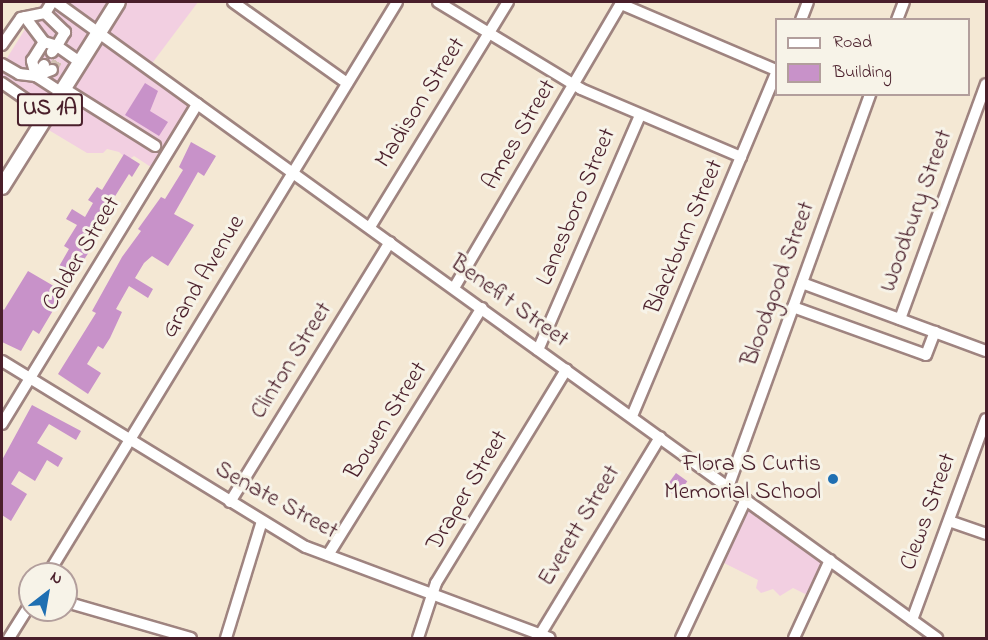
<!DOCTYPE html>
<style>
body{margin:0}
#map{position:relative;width:988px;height:640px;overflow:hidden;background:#f4e8d4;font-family:"Indie Flower",sans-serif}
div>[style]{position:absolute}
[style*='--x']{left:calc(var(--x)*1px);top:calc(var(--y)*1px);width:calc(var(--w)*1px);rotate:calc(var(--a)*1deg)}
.built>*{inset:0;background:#f2cfe1}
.building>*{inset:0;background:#c892c9;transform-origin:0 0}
.minor-tunnel>*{height:10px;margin-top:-5px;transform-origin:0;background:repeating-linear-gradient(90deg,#d2c0b2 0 10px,transparent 0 15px)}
.roads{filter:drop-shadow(2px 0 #9f8480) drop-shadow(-2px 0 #9f8480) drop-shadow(0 2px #9f8480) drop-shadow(0 -2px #9f8480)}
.minor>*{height:10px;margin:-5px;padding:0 5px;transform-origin:5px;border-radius:5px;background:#fff}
.major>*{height:14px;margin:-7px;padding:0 7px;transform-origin:7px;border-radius:7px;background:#fff}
.dots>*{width:16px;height:16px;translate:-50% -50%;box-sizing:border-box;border:3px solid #f7f3e8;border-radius:50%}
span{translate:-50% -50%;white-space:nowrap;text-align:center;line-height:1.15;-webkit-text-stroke:6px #f7f3e8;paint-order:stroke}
.shield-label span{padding:2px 4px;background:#f7f3e8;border:2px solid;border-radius:4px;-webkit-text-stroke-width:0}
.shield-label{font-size:22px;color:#4a1f2b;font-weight:700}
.street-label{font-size:24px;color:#4a1f2b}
.poi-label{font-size:24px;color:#4a1f2b}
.right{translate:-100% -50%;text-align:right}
.frame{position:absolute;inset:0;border:3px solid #4a1f2b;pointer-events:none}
.legend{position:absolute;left:775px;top:18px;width:195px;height:78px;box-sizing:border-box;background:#f7f3e8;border:2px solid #b29e9c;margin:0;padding:8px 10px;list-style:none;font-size:18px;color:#4a1f2b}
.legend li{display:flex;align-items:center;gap:12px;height:30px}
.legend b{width:30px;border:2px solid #b29e9c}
.north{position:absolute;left:18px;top:562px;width:60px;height:60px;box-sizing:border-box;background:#f7f3e8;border:2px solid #b29e9c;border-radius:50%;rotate:31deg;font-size:16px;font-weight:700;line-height:24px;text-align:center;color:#4a1f2b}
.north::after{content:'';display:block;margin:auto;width:21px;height:27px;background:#1f6fb2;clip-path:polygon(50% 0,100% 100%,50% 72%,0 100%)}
</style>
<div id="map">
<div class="built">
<div style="clip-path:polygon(42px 2px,198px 2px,147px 70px,197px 106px,157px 171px,134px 156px,128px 160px,119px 152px,107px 149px,103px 153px,87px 153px,42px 126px,45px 118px,2px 87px,2px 66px)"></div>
<div style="clip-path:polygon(744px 502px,828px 560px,813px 598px,793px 588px,780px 596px,773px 589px,761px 593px,756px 588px,758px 580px,718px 560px)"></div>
</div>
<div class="building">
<div style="clip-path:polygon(145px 83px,158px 91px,150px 111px,168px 122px,159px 136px,125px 115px)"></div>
<div style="clip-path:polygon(191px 142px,216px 156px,204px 176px,198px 172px,174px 214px,194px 225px,168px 266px,152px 256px,144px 263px,135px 278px,153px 289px,148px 298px,129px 286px,116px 309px,122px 312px,110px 338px,103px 349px,98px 346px,87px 364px,101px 373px,88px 394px,58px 374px,96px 313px,92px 311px,122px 257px,141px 231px,138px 229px,161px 197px,165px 199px,183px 170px,179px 167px)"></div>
<div style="clip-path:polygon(124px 154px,140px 164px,132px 177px,129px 174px,102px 217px,106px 219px,96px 241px,71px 280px,57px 270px,69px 249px,64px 246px,77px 225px,66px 219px,72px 209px,85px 217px,93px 203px,88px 200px,97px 187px,102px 190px)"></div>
<div style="clip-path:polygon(28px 271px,64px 292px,39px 334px,33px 330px,21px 351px,2px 342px,2px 308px,4px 310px)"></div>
<div style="clip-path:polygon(32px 405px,81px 431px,76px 440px,49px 424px,37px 443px,63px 458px,58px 467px,47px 460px,35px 481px,19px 471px,11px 484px,27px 494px,11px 521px,2px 515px,2px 460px)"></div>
<div style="left:676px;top:473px;width:14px;height:19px;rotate:36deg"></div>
</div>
<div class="minor-tunnel">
<div style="--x:52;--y:70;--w:16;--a:-60"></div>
</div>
<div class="roads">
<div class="minor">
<div style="--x:52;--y:2;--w:13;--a:122"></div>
<div style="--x:45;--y:13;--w:28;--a:44"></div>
<div style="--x:65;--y:32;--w:16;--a:120"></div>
<div style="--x:57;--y:46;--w:28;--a:35"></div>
<div style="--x:56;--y:2;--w:1087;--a:35.83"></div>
<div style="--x:233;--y:2;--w:140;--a:35.4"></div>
<div style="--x:438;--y:2;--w:167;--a:31.3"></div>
<div style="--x:581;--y:89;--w:174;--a:23"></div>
<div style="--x:621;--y:4;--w:168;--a:23.1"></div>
<div style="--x:25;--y:17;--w:31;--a:53"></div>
<div style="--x:801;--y:20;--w:19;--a:-69"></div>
<div style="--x:897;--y:20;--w:19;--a:-69"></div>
<div style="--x:2;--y:45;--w:33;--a:-55"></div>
<div style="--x:21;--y:18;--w:25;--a:-12"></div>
<div style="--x:2;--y:64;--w:20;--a:30"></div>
<div style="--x:19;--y:74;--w:17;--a:7"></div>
<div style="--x:36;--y:76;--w:17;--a:-21"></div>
<div style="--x:44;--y:65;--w:14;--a:126"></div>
<div style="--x:36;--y:76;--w:30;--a:33"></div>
<div style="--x:36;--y:76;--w:16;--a:-105"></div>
<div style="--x:32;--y:61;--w:22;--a:-58"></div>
<div style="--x:44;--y:42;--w:14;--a:17"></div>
<div style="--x:57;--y:46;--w:8;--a:130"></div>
<div style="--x:2;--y:83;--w:55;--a:34.6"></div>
<div style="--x:63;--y:88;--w:109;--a:32.2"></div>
<div style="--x:370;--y:227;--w:264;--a:-58.5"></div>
<div style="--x:802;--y:283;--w:196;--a:20.3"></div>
<div style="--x:454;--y:288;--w:332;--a:-59.6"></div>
<div style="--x:793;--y:307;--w:141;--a:19.8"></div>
<div style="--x:926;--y:355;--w:25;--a:-69"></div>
<div style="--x:900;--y:319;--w:250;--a:-69.9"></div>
<div style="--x:538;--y:350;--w:256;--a:-66.5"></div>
<div style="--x:2;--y:361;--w:356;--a:31.5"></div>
<div style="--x:306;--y:547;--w:260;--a:20.5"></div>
<div style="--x:632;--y:416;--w:371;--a:-67.2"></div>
<div style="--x:2;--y:424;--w:375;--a:-58.6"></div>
<div style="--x:728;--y:487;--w:418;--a:-70.1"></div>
<div style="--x:230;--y:502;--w:305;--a:-58.4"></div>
<div style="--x:949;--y:521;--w:39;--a:19"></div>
<div style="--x:328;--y:555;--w:291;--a:-58.1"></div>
<div style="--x:48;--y:574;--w:670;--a:-58.61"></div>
<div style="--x:66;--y:602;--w:130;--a:16.1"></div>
<div style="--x:912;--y:620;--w:214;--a:-69.8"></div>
<div style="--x:9;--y:638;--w:40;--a:-58"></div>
<div style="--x:226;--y:638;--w:122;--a:-72.9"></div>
<div style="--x:418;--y:638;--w:58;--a:-71.9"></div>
<div style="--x:436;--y:583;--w:250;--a:-58.6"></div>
<div style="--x:538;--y:638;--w:235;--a:-58.7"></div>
<div style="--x:681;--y:638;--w:153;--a:-64.9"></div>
<div style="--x:794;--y:638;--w:86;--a:-65.2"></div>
</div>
<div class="major">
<div style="--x:2;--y:187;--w:218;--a:-57.9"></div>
</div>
</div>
<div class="dots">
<div style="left:833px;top:479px;background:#1f6fb2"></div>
</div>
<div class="shield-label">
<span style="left:50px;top:110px">US 1A</span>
</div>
<div class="street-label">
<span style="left:421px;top:103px;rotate:-58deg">Madison Street</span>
<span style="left:520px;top:135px;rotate:-60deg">Ames Street</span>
<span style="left:577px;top:207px;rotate:-67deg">Lanesboro Street</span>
<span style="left:917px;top:211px;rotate:-70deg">Woodbury Street</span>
<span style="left:685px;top:237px;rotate:-67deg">Blackburn Street</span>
<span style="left:82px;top:254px;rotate:-59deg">Calder Street</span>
<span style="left:204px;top:277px;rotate:-59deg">Grand Avenue</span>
<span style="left:779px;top:284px;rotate:-70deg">Bloodgood Street</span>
<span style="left:509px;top:302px;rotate:36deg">Benefit Street</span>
<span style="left:292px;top:361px;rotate:-58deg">Clinton Street</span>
<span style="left:387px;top:421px;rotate:-58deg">Bowen Street</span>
<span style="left:468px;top:491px;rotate:-59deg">Draper Street</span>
<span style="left:276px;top:501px;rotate:29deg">Senate Street</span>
<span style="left:929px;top:512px;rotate:-70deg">Clews Street</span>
<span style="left:580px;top:526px;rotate:-59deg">Everett Street</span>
</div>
<div class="poi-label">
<span class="right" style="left:821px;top:479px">Flora S Curtis<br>Memorial School</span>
</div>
<div class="frame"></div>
<ul class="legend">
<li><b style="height:8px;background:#fff"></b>Road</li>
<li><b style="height:16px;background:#c892c9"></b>Building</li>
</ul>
<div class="north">N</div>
</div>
